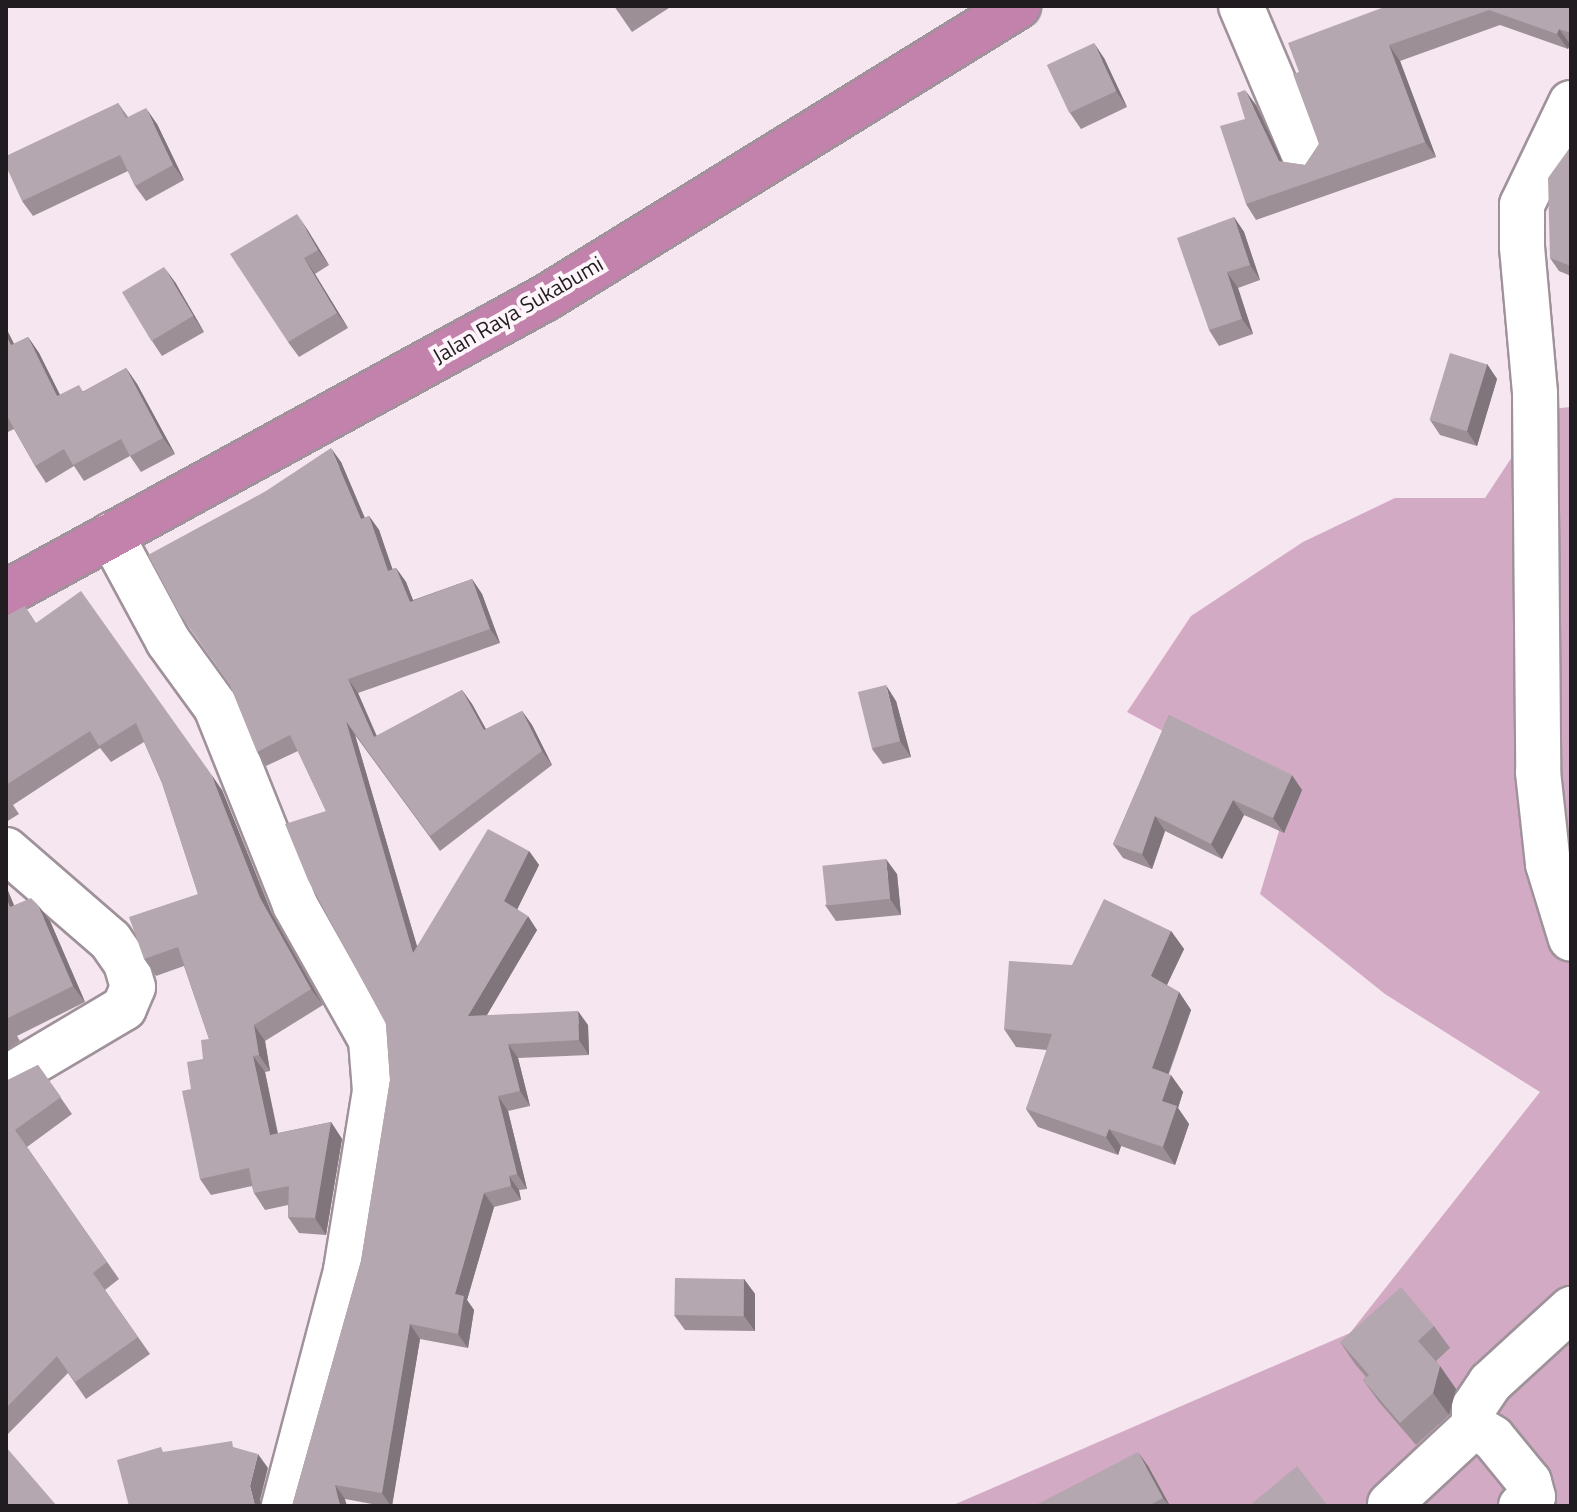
<!DOCTYPE html>
<style>
body{margin:0}
#map{position:relative;width:1577px;height:1512px;overflow:hidden;background:#f5e6ef;font-family:"Titillium Web",sans-serif}
div>[style]{position:absolute}
[style*='--x']{left:calc(var(--x)*1px);top:calc(var(--y)*1px);width:calc(var(--w)*1px);rotate:calc(var(--a)*1deg)}
.green>*{inset:0;background:#d3aac4}
.roads{filter:drop-shadow(2px 0 #9f929a) drop-shadow(-2px 0 #9f929a) drop-shadow(0 2px #9f929a) drop-shadow(0 -2px #9f929a)}
.minor>*{height:44px;margin:-22px;padding:0 22px;transform-origin:22px;border-radius:22px;background:#fff}
.highway>*{height:44px;margin:-22px;padding:0 22px;transform-origin:22px;border-radius:22px;background:#c382ac}
.wall>*{inset:0;background:#9c9096}
.shaded-wall>*{inset:0;background:#7f757a}
.building>*{inset:0;background:#b5a7af;transform-origin:0 0}
span{translate:-50% -50%;white-space:nowrap;text-align:center;line-height:1.15;-webkit-text-stroke:8px #fef5fa;paint-order:stroke}
.street-label{font-size:22px;color:#211c1f}
.frame{position:absolute;inset:0;border:8px solid #211c1f;pointer-events:none}
</style>
<div id="map">
<div class="green">
<div style="clip-path:polygon(1571px 407px,1571px 1506px,951px 1506px,1350px 1333px,1540px 1092px,1385px 994px,1260px 894px,1289px 798px,1127px 712px,1191px 616px,1303px 542px,1395px 498px,1485px 498px,1510px 460px,1534px 436px,1541px 410px)"></div>
</div>
<div class="roads">
<div class="minor">
<div style="--x:1241;--y:6;--w:164;--a:67"></div>
<div style="--x:1571;--y:103;--w:113;--a:115.7"></div>
<div style="--x:1522;--y:205;--w:42;--a:90"></div>
<div style="--x:1522;--y:247;--w:147;--a:84.9"></div>
<div style="--x:1535;--y:393;--w:379;--a:89.5"></div>
<div style="--x:1538;--y:772;--w:93;--a:83.8"></div>
<div style="--x:1548;--y:864;--w:78;--a:73"></div>
<div style="--x:111;--y:535;--w:120;--a:61.7"></div>
<div style="--x:168;--y:641;--w:82;--a:54"></div>
<div style="--x:216;--y:707;--w:213;--a:68.2"></div>
<div style="--x:295;--y:905;--w:155;--a:60.6"></div>
<div style="--x:371;--y:1040;--w:51;--a:85.5"></div>
<div style="--x:375;--y:1091;--w:182;--a:99.2"></div>
<div style="--x:346;--y:1271;--w:243;--a:104.8"></div>
<div style="--x:6;--y:850;--w:138;--a:40.9"></div>
<div style="--x:110;--y:940;--w:28;--a:55"></div>
<div style="--x:126;--y:963;--w:25;--a:74"></div>
<div style="--x:133;--y:987;--w:23;--a:113"></div>
<div style="--x:124;--y:1008;--w:137;--a:149.3"></div>
<div style="--x:1390;--y:1504;--w:115;--a:-42.9"></div>
<div style="--x:1521;--y:1506;--w:15;--a:-37"></div>
<div style="--x:1533;--y:1497;--w:16;--a:-105"></div>
<div style="--x:1529;--y:1482;--w:57;--a:-129.3"></div>
<div style="--x:1493;--y:1438;--w:22;--a:-148"></div>
<div style="--x:1474;--y:1426;--w:19;--a:-90"></div>
<div style="--x:1474;--y:1407;--w:29;--a:-56"></div>
<div style="--x:1490;--y:1383;--w:110;--a:-42.4"></div>
</div>
<div class="highway">
<div style="--x:6;--y:593;--w:617;--a:-28.68"></div>
<div style="--x:547;--y:297;--w:554;--a:-31.71"></div>
</div>
</div>
<div class="wall">
<div style="clip-path:polygon(614px 6px,672px 6px,632px 32px)"></div>
<div style="clip-path:polygon(1387px 6px,1571px 6px,1571px 45px,1570px 44px,1568px 49px,1500px 25px,1400px 61px,1436px 157px,1256px 220px,1246px 204px,1245px 119px,1256px 105px,1282px 162px,1305px 165px,1319px 144px,1299px 72px)"></div>
<div style="clip-path:polygon(1104px 58px,1127px 107px,1081px 129px,1070px 113px)"></div>
<div style="clip-path:polygon(118px 103px,128px 117px,157px 124px,184px 180px,146px 201px,135px 186px,128px 171px,33px 216px,22px 201px)"></div>
<div style="clip-path:polygon(1571px 146px,1571px 276px,1559px 271px,1550px 258px)"></div>
<div style="clip-path:polygon(1234px 217px,1244px 232px,1260px 280px,1238px 288px,1253px 334px,1219px 346px,1209px 330px)"></div>
<div style="clip-path:polygon(307px 229px,329px 265px,315px 274px,348px 328px,299px 357px,288px 342px)"></div>
<div style="clip-path:polygon(175px 282px,204px 332px,162px 356px,152px 341px)"></div>
<div style="clip-path:polygon(6px 328px,14px 344px,28px 337px,39px 353px,60px 395px,84px 391px,126px 368px,137px 384px,175px 454px,141px 472px,130px 456px,84px 481px,74px 466px,46px 483px,35px 466px,14px 429px,6px 433px)"></div>
<div style="clip-path:polygon(1487px 364px,1497px 379px,1477px 446px,1440px 435px,1430px 420px)"></div>
<div style="clip-path:polygon(341px 462px,365px 518px,369px 516px,379px 530px,392px 569px,396px 568px,406px 582px,413px 600px,472px 579px,482px 594px,500px 643px,358px 693px,377px 736px,462px 690px,472px 704px,486px 729px,522px 711px,532px 725px,552px 765px,440px 851px,355px 735px,417px 946px,529px 851px,539px 865px,517px 909px,537px 930px,487px 1015px,588px 1025px,589px 1055px,518px 1058px,530px 1106px,508px 1111px,527px 1189px,519px 1190px,521px 1200px,494px 1207px,467px 1300px,474px 1310px,468px 1348px,420px 1339px,392px 1506px,383px 1506px,345px 1499px,292px 1506px,361px 1261px,390px 1080px,386px 1024px,326px 811px,298px 751px,266px 766px,257px 752px)"></div>
<div style="clip-path:polygon(6px 616px,36px 623px,222px 790px,272px 914px,323px 1005px,265px 1041px,270px 1071px,265px 1072px,278px 1133px,331px 1122px,342px 1139px,326px 1235px,299px 1233px,288px 1217px,288px 1205px,265px 1210px,254px 1193px,252px 1186px,211px 1195px,200px 1179px,191px 1089px,203px 1059px,209px 1039px,184px 966px,156px 976px,144px 959px,198px 894px,162px 783px,144px 742px,111px 762px,100px 748px,13px 805px,19px 814px,6px 822px)"></div>
<div style="clip-path:polygon(896px 701px,911px 757px,883px 764px,872px 749px)"></div>
<div style="clip-path:polygon(1169px 715px,1302px 790px,1284px 833px,1244px 815px,1222px 859px,1165px 831px,1152px 869px,1123px 858px,1113px 844px)"></div>
<div style="clip-path:polygon(897px 874px,901px 915px,836px 921px,825px 905px)"></div>
<div style="clip-path:polygon(6px 886px,14px 905px,50px 921px,85px 1002px,17px 1036px,20px 1041px,6px 1050px)"></div>
<div style="clip-path:polygon(1171px 931px,1184px 949px,1167px 985px,1179px 992px,1191px 1010px,1169px 1074px,1183px 1092px,1178px 1108px,1189px 1124px,1175px 1165px,1121px 1146px,1118px 1155px,1038px 1127px,1026px 1109px,1047px 1050px,1016px 1047px,1004px 1029px,1072px 965px)"></div>
<div style="clip-path:polygon(38px 1065px,72px 1114px,27px 1147px,119px 1279px,105px 1290px,150px 1354px,86px 1399px,68px 1373px,6px 1436px,6px 1081px)"></div>
<div style="clip-path:polygon(744px 1279px,755px 1294px,755px 1331px,685px 1330px,674px 1315px)"></div>
<div style="clip-path:polygon(1434px 1326px,1450px 1348px,1436px 1361px,1456px 1389px,1449px 1415px,1416px 1445px,1379px 1402px,1363px 1380px,1366px 1377px,1355px 1364px,1340px 1342px)"></div>
<div style="clip-path:polygon(1148px 1466px,1170px 1506px,1034px 1506px)"></div>
</div>
<div class="shaded-wall">
<div style="clip-path:polygon(1559px 29px,1570px 44px,1568px 49px,1557px 34px)"></div>
<div style="clip-path:polygon(1094px 43px,1104px 58px,1127px 107px,1116px 91px)"></div>
<div style="clip-path:polygon(1389px 45px,1400px 61px,1436px 157px,1425px 142px)"></div>
<div style="clip-path:polygon(1245px 90px,1256px 105px,1289px 176px,1279px 161px)"></div>
<div style="clip-path:polygon(146px 108px,157px 124px,184px 180px,173px 165px)"></div>
<div style="clip-path:polygon(297px 214px,307px 229px,329px 265px,318px 250px)"></div>
<div style="clip-path:polygon(1234px 217px,1244px 232px,1260px 280px,1250px 265px)"></div>
<div style="clip-path:polygon(304px 258px,315px 274px,348px 328px,337px 313px)"></div>
<div style="clip-path:polygon(164px 267px,175px 282px,204px 332px,193px 316px)"></div>
<div style="clip-path:polygon(1227px 272px,1238px 288px,1253px 334px,1242px 319px)"></div>
<div style="clip-path:polygon(6px 328px,23px 362px,11px 345px,6px 335px)"></div>
<div style="clip-path:polygon(28px 337px,39px 353px,69px 413px,57px 396px)"></div>
<div style="clip-path:polygon(1487px 364px,1497px 379px,1477px 446px,1467px 431px)"></div>
<div style="clip-path:polygon(126px 368px,137px 384px,175px 454px,163px 438px)"></div>
<div style="clip-path:polygon(331px 448px,341px 462px,371px 533px,361px 519px)"></div>
<div style="clip-path:polygon(369px 516px,379px 530px,398px 585px,388px 571px)"></div>
<div style="clip-path:polygon(396px 568px,406px 582px,419px 616px,410px 602px)"></div>
<div style="clip-path:polygon(472px 579px,482px 594px,500px 643px,490px 629px)"></div>
<div style="clip-path:polygon(348px 679px,358px 693px,383px 752px,374px 737px)"></div>
<div style="clip-path:polygon(886px 685px,896px 701px,911px 757px,900px 741px)"></div>
<div style="clip-path:polygon(462px 690px,472px 704px,494px 744px,484px 730px)"></div>
<div style="clip-path:polygon(522px 711px,532px 725px,552px 765px,542px 751px)"></div>
<div style="clip-path:polygon(346px 721px,355px 735px,423px 967px,413px 953px)"></div>
<div style="clip-path:polygon(211px 774px,222px 790px,272px 914px,323px 1005px,311px 989px,260px 898px)"></div>
<div style="clip-path:polygon(1292px 775px,1302px 790px,1284px 833px,1273px 818px)"></div>
<div style="clip-path:polygon(1233px 800px,1244px 815px,1222px 859px,1211px 844px)"></div>
<div style="clip-path:polygon(1155px 816px,1165px 831px,1152px 869px,1142px 854px)"></div>
<div style="clip-path:polygon(529px 851px,539px 865px,514px 916px,504px 901px)"></div>
<div style="clip-path:polygon(886px 859px,897px 874px,901px 915px,890px 899px)"></div>
<div style="clip-path:polygon(6px 886px,21px 923px,10px 907px,6px 897px)"></div>
<div style="clip-path:polygon(38px 905px,50px 921px,85px 1002px,73px 986px)"></div>
<div style="clip-path:polygon(528px 916px,537px 930px,478px 1030px,468px 1016px)"></div>
<div style="clip-path:polygon(1171px 931px,1184px 949px,1163px 993px,1151px 976px)"></div>
<div style="clip-path:polygon(1179px 992px,1191px 1010px,1164px 1085px,1152px 1068px)"></div>
<div style="clip-path:polygon(578px 1011px,588px 1025px,589px 1055px,579px 1040px)"></div>
<div style="clip-path:polygon(254px 1025px,265px 1041px,270px 1071px,259px 1055px)"></div>
<div style="clip-path:polygon(508px 1044px,518px 1058px,530px 1106px,520px 1091px)"></div>
<div style="clip-path:polygon(253px 1056px,265px 1072px,281px 1151px,270px 1135px)"></div>
<div style="clip-path:polygon(1171px 1075px,1183px 1092px,1178px 1108px,1189px 1124px,1175px 1165px,1163px 1147px,1162px 1101px)"></div>
<div style="clip-path:polygon(498px 1096px,508px 1111px,527px 1189px,517px 1174px)"></div>
<div style="clip-path:polygon(331px 1122px,342px 1139px,326px 1235px,315px 1218px)"></div>
<div style="clip-path:polygon(1109px 1129px,1121px 1146px,1118px 1155px,1106px 1137px)"></div>
<div style="clip-path:polygon(509px 1176px,519px 1190px,521px 1200px,511px 1186px)"></div>
<div style="clip-path:polygon(484px 1193px,494px 1207px,467px 1300px,474px 1310px,468px 1348px,458px 1334px,455px 1294px)"></div>
<div style="clip-path:polygon(744px 1279px,755px 1294px,755px 1331px,744px 1316px)"></div>
<div style="clip-path:polygon(410px 1324px,420px 1339px,392px 1506px,391px 1506px,382px 1493px)"></div>
<div style="clip-path:polygon(1440px 1366px,1456px 1389px,1449px 1415px,1433px 1393px)"></div>
<div style="clip-path:polygon(1138px 1452px,1148px 1466px,1170px 1506px,1163px 1498px)"></div>
<div style="clip-path:polygon(258px 1454px,268px 1468px,260px 1500px,261px 1506px,255px 1506px,250px 1486px)"></div>
<div style="clip-path:polygon(335px 1485px,345px 1499px,347px 1506px,340px 1506px)"></div>
</div>
<div class="building">
<div style="clip-path:polygon(1387px 6px,1571px 6px,1571px 33px,1559px 29px,1557px 34px,1489px 10px,1389px 45px,1425px 142px,1246px 204px,1220px 126px,1245px 119px,1237px 93px,1245px 90px,1279px 161px,1305px 165px,1319px 144px,1293px 74px,1299px 72px,1288px 43px)"></div>
<div style="left:1094px;top:43px;width:53px;height:52px;rotate:65deg"></div>
<div style="clip-path:polygon(118px 103px,126px 118px,146px 108px,173px 165px,135px 186px,120px 155px,22px 201px,6px 166px,6px 156px)"></div>
<div style="clip-path:polygon(1571px 146px,1571px 266px,1550px 258px,1548px 178px)"></div>
<div style="clip-path:polygon(297px 214px,318px 250px,304px 258px,337px 313px,288px 342px,230px 254px)"></div>
<div style="clip-path:polygon(1234px 217px,1250px 265px,1227px 272px,1242px 319px,1209px 330px,1177px 238px)"></div>
<div style="left:164px;top:267px;width:57px;height:49px;rotate:59deg"></div>
<div style="clip-path:polygon(6px 335px,11px 345px,28px 337px,57px 396px,79px 385px,83px 392px,126px 368px,163px 438px,130px 456px,121px 439px,73px 465px,64px 449px,35px 466px,6px 414px)"></div>
<div style="left:1450px;top:353px;width:39px;height:70px;rotate:17deg"></div>
<div style="clip-path:polygon(331px 448px,361px 519px,369px 516px,388px 571px,396px 568px,410px 602px,472px 579px,490px 629px,348px 679px,374px 737px,462px 690px,484px 730px,522px 711px,542px 751px,430px 836px,346px 721px,413px 953px,488px 829px,529px 851px,504px 901px,528px 916px,468px 1016px,578px 1011px,579px 1040px,508px 1044px,520px 1091px,498px 1096px,517px 1174px,509px 1176px,511px 1186px,484px 1193px,455px 1294px,464px 1296px,458px 1334px,410px 1324px,382px 1493px,335px 1485px,340px 1506px,292px 1506px,361px 1261px,390px 1080px,386px 1024px,308px 880px,285px 824px,326px 811px,290px 735px,257px 752px,229px 683px,179px 613px,148px 555px,266px 491px)"></div>
<div style="clip-path:polygon(81px 591px,211px 774px,260px 898px,311px 989px,254px 1025px,259px 1055px,253px 1056px,270px 1135px,331px 1122px,315px 1218px,288px 1217px,289px 1186px,254px 1193px,249px 1168px,200px 1179px,182px 1091px,191px 1089px,187px 1062px,203px 1059px,201px 1040px,209px 1039px,178px 947px,144px 959px,129px 917px,198px 894px,162px 783px,136px 723px,99px 746px,90px 731px,6px 785px,6px 616px,25px 606px,36px 623px)"></div>
<div style="left:886px;top:685px;width:58px;height:29px;rotate:76deg"></div>
<div style="clip-path:polygon(1169px 715px,1292px 775px,1273px 818px,1233px 800px,1211px 844px,1155px 816px,1142px 854px,1113px 844px)"></div>
<div style="left:886px;top:859px;width:40px;height:64px;rotate:84deg"></div>
<div style="clip-path:polygon(6px 897px,10px 907px,31px 898px,38px 905px,73px 986px,6px 1019px)"></div>
<div style="clip-path:polygon(1104px 899px,1171px 931px,1151px 976px,1179px 992px,1152px 1068px,1171px 1075px,1162px 1101px,1177px 1106px,1163px 1147px,1109px 1129px,1106px 1137px,1026px 1109px,1052px 1034px,1004px 1029px,1009px 961px,1072px 965px)"></div>
<div style="clip-path:polygon(38px 1065px,61px 1097px,15px 1130px,107px 1262px,93px 1273px,138px 1337px,75px 1382px,57px 1356px,6px 1408px,6px 1081px)"></div>
<div style="left:675px;top:1278px;width:69px;height:37px;rotate:1deg"></div>
<div style="clip-path:polygon(1401px 1287px,1434px 1326px,1418px 1341px,1440px 1366px,1433px 1393px,1400px 1423px,1363px 1380px,1369px 1375px,1340px 1342px)"></div>
<div style="clip-path:polygon(232px 1441px,233px 1447px,258px 1454px,250px 1486px,255px 1506px,129px 1506px,117px 1460px,161px 1447px,163px 1452px)"></div>
<div style="clip-path:polygon(6px 1447px,57px 1506px,6px 1506px)"></div>
<div style="clip-path:polygon(1138px 1452px,1163px 1498px,1148px 1506px,1034px 1506px)"></div>
<div style="clip-path:polygon(1297px 1466px,1328px 1506px,1249px 1506px)"></div>
</div>
<div class="street-label">
<span style="left:518px;top:310px;rotate:-30deg">Jalan Raya Sukabumi</span>
</div>
<div class="frame"></div>
</div>
